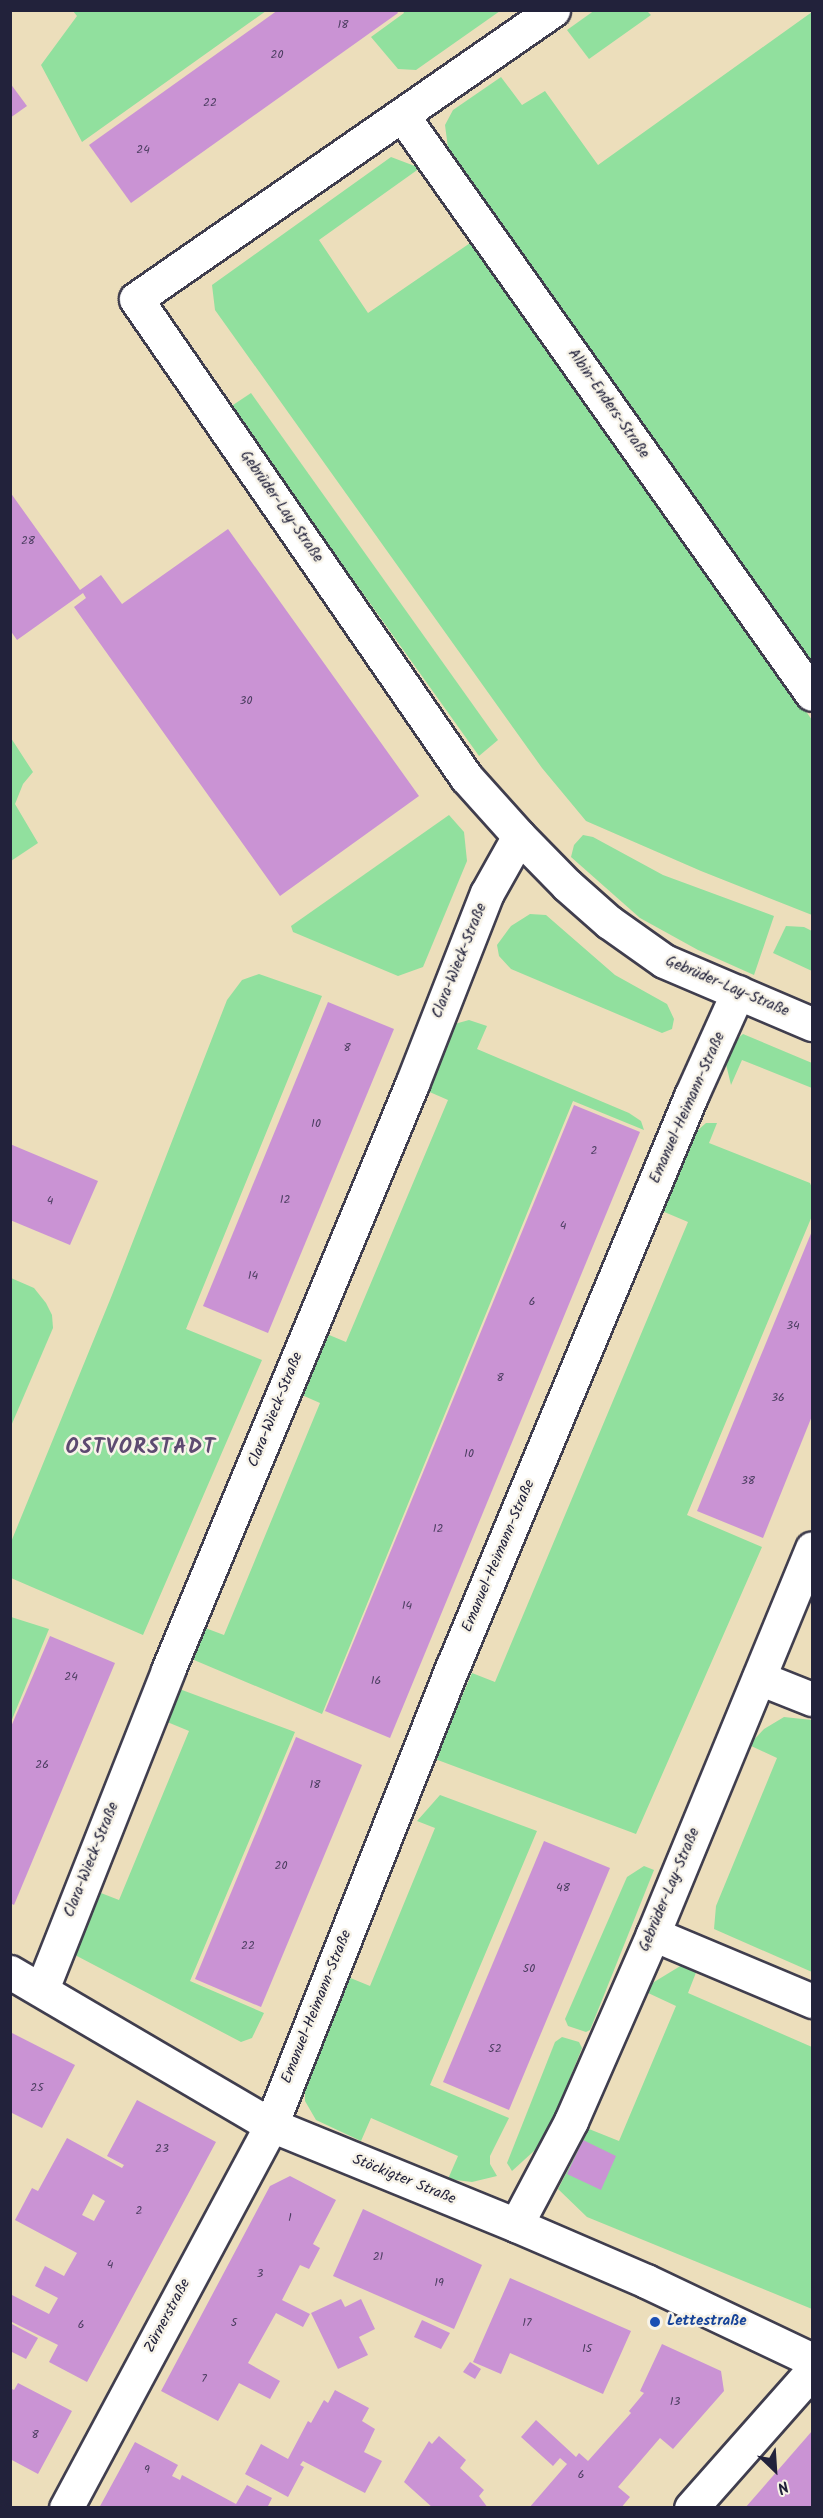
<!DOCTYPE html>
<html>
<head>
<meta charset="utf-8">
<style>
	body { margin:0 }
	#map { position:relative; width:823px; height:2518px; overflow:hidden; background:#ecdebb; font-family:Kalam,sans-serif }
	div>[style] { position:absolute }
	.green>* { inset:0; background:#91e09e }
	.building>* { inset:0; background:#ca93d4 }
	.roads { filter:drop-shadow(2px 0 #403e4e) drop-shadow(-2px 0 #403e4e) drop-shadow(0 2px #403e4e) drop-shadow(0 -2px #403e4e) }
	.minor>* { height:33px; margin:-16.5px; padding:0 16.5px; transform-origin:16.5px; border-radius:16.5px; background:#fff }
	.dots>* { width:16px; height:16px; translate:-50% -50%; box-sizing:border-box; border:3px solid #f7f3e8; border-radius:50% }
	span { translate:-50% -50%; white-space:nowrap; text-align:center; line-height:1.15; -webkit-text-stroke:5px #f7f3e8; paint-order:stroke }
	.number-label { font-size:12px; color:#4c3e61 }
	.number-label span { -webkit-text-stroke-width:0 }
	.street-label { font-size:15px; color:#22223b }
	.transit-label { font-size:15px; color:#164399; font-weight:700 }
	.left { translate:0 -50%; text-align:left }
	.district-label { font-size:21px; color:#5d4a71; font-weight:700; letter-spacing:1.5px }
	.frame { position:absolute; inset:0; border:12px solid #22223b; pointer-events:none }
	.north { position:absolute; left:745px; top:2440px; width:60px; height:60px; -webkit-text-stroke:4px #f7f3e8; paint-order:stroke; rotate:155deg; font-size:16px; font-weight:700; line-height:24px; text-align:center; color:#22223b }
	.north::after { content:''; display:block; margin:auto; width:21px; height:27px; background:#22223b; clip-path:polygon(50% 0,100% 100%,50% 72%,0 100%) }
</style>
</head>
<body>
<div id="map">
	<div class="green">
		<i style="clip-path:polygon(595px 10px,647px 11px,651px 15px,589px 59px,567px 30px)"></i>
		<i style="clip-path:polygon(73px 11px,266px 11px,82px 142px,41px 65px,77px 16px)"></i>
		<i style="clip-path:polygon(403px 11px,500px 11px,416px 70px,398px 69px,371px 37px,404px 13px)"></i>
		<i style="clip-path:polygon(812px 12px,812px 668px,448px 148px,445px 125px,453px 110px,501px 77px,522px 105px,545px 91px,598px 165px)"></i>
		<i style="clip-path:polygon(391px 157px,420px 168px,319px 240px,368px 313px,476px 239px,812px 720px,812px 915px,701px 871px,586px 821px,542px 768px,215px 310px,212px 285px)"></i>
		<i style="clip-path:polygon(251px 393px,498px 740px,479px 756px,230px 407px)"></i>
		<i style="clip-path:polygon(11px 738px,33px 772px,23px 784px,15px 804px,38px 843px,11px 861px)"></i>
		<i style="clip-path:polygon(449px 815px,464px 832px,467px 861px,423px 967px,398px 976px,293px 932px,291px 926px)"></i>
		<i style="clip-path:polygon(583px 835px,593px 837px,663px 875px,774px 916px,754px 975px,698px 950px,640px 918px,571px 857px,574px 845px)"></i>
		<i style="clip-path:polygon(530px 914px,546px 915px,615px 975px,667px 1004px,674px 1019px,672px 1029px,662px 1033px,511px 969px,499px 956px,497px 945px,511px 926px)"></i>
		<i style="clip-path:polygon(786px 926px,804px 927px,812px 931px,812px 971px,773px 953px)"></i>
		<i style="clip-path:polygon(259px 974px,322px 996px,186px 1329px,262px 1360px,143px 1635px,11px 1578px,11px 1542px,112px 1295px,227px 1000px,242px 980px)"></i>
		<i style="clip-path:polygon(469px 1020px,487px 1026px,477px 1049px,629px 1113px,641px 1121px,644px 1130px,573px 1101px,322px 1714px,187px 1657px,200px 1626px,224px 1635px,320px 1403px,295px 1392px,322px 1332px,346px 1342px,448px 1100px,425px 1090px,451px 1025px)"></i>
		<i style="clip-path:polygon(743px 1034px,812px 1063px,812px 1088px,742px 1060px,731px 1085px,725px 1060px,729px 1046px)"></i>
		<i style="clip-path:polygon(706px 1123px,717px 1123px,709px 1143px,810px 1183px,812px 1188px,812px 1216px,687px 1515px,762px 1547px,636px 1834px,435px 1759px,472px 1673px,495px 1682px,688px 1222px,662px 1211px,697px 1131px)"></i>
		<i style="clip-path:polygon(11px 1278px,34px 1288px,46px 1303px,52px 1315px,53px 1328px,11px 1426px)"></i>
		<i style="clip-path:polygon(11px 1617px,49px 1629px,11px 1722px,10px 1617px)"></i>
		<i style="clip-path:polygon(174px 1687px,295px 1732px,190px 1981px,264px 2013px,252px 2038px,241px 2042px,75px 1955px,68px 1945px,88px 1888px,119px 1900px,189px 1731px,160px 1719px)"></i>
		<i style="clip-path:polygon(784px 1717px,812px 1720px,812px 1972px,714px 1929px,716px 1906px,777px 1758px,749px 1745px,764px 1729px)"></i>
		<i style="clip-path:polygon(440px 1795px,537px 1831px,430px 2085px,509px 2118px,490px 2156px,490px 2164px,497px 2176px,472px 2182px,448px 2179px,458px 2156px,371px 2118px,361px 2141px,316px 2120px,305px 2101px,305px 2079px,348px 1977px,370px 1986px,435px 1828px,417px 1821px)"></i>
		<i style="clip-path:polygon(644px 1866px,654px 1870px,590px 2030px,586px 2032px,568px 2026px,565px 2019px,627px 1877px)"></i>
		<i style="clip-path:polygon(682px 1965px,697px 1970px,688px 1993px,812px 2047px,812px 2309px,587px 2217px,558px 2189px,589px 2129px,619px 2141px,676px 2006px,646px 1992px,654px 1982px)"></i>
		<i style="clip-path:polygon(562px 2037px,579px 2042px,582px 2048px,545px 2141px,512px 2171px,507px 2163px,555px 2042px)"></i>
	</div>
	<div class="building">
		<i style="clip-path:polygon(278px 10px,396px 10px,398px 13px,131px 203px,89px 145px)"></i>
		<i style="clip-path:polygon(10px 83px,27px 106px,10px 118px)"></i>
		<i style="clip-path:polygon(10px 492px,80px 590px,101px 575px,122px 604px,228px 529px,419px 796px,280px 896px,74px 607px,86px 598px,83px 593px,17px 640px,10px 630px)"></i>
		<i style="clip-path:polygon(328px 1002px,394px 1029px,268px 1333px,203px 1306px)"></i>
		<i style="clip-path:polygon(574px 1105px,640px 1132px,390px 1738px,325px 1711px)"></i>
		<i style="clip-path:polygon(10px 1144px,98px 1181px,70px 1245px,10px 1220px)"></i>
		<i style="clip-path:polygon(812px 1231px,812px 1416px,763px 1538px,697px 1511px)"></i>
		<i style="clip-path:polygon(50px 1636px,115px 1663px,14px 1905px,10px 1903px,10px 1729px)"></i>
		<i style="clip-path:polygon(296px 1737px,362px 1765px,261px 2007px,195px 1979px)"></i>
		<i style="clip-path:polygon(544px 1841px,610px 1868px,509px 2110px,443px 2082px)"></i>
		<i style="clip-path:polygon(10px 2032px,75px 2065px,42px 2128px,10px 2112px)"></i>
		<i style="clip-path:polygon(evenodd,137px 2100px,216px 2142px,87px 2382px,49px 2362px,58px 2345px,10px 2321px,10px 2294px,49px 2314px,58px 2298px,35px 2286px,45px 2266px,64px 2276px,77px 2253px,15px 2220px,32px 2188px,38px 2191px,67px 2138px,122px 2168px,124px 2165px,107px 2156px,137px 2100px,93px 2194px,105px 2201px,94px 2221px,82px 2215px,93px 2194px)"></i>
		<i style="clip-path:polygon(583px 2140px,616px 2156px,601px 2190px,567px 2174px)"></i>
		<i style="clip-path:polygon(290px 2176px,336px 2200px,313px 2244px,320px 2248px,309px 2269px,300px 2265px,282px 2300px,310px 2314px,303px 2327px,276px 2313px,248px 2363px,280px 2381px,270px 2399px,239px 2383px,218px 2421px,161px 2391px,270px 2186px)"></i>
		<i style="clip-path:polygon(363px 2209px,482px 2265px,454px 2329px,333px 2276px)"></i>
		<i style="clip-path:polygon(510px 2278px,631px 2331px,603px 2394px,510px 2353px,501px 2374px,473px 2362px)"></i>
		<i style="clip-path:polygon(341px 2299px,345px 2307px,361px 2299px,375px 2329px,359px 2337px,368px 2355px,338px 2369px,311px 2313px)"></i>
		<i style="clip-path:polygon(422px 2320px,450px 2333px,441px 2349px,414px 2337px)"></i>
		<i style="clip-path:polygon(10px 2323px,38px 2338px,26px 2359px,10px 2351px)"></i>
		<i style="clip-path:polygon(662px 2344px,721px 2371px,724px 2391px,673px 2449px,660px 2438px,618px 2487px,630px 2497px,621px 2508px,529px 2508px,567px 2464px,560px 2458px,553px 2466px,521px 2437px,536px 2420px,576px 2457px,579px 2453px,588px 2461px,631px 2413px,629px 2411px,644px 2393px,640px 2391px)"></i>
		<i style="clip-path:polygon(470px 2362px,481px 2369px,475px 2379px,463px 2372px)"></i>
		<i style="clip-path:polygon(18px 2383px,72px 2411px,38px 2474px,10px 2459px,10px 2388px,14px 2390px)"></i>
		<i style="clip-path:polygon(335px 2390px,369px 2408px,362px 2421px,375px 2429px,364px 2452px,382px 2461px,365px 2493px,303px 2461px,300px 2465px,304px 2467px,288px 2497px,245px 2474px,261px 2444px,288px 2459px,308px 2421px,311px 2423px,324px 2400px,328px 2403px)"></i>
		<i style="clip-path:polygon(812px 2431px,812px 2508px,745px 2508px)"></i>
		<i style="clip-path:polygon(439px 2436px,466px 2460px,460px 2468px,484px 2490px,479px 2496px,488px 2508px,433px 2508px,404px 2482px,429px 2441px,432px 2444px)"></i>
		<i style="clip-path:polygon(135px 2442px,178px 2465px,172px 2476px,180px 2480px,182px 2475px,236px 2504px,247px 2485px,272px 2498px,267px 2508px,99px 2508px)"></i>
	</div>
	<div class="roads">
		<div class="minor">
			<i style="left:553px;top:10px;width:507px;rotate:145.28deg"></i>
			<i style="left:136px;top:299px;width:581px;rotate:55.38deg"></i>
			<i style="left:466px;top:777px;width:79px;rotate:48.1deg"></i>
			<i style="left:519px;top:836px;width:69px;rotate:45.6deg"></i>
			<i style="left:567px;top:885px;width:56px;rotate:41.4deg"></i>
			<i style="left:609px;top:922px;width:67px;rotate:35.3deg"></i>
			<i style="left:664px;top:961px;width:161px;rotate:23.1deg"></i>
			<i style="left:402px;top:115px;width:709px;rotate:54.7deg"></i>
			<i style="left:759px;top:1678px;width:57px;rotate:21.6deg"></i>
			<i style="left:653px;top:1934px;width:173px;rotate:22.8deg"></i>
			<i style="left:10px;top:1972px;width:303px;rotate:30.4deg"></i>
			<i style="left:271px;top:2125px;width:265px;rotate:22.2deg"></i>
			<i style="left:516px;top:2225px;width:142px;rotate:23.3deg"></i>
			<i style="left:646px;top:2281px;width:184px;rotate:25.4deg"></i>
			<i style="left:42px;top:1989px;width:343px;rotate:-68.4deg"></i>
			<i style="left:168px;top:1670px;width:635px;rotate:-67.39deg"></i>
			<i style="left:412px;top:1084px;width:205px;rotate:-68.6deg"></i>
			<i style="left:487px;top:893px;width:65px;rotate:-60.7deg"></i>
			<i style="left:516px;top:2225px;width:118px;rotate:-62.1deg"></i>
			<i style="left:571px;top:2121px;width:204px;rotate:-66.3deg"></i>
			<i style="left:653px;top:1934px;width:417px;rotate:-67.6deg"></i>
			<i style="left:66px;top:2508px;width:434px;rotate:-61.8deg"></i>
			<i style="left:271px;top:2125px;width:494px;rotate:-68.4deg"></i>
			<i style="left:453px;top:1666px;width:618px;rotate:-67.34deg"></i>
			<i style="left:691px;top:1096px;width:114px;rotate:-65.7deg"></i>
			<i style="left:691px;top:2508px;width:183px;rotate:-48.5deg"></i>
		</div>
	</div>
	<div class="dots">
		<i style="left:655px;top:2322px;background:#1a4fb4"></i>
	</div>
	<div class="number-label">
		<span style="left:343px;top:25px">18</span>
		<span style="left:277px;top:55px">20</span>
		<span style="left:210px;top:103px">22</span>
		<span style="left:143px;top:150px">24</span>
		<span style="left:28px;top:541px">28</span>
		<span style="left:246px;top:701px">30</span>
		<span style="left:347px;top:1048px">8</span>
		<span style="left:316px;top:1124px">10</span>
		<span style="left:594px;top:1151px">2</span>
		<span style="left:285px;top:1200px">12</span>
		<span style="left:50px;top:1201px">4</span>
		<span style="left:563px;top:1226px">4</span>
		<span style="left:253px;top:1276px">14</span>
		<span style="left:532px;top:1302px">6</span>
		<span style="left:793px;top:1326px">34</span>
		<span style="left:500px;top:1378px">8</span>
		<span style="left:778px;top:1398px">36</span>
		<span style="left:469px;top:1454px">10</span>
		<span style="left:748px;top:1481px">38</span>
		<span style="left:438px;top:1529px">12</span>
		<span style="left:407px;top:1606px">14</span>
		<span style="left:71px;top:1677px">24</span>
		<span style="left:376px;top:1681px">16</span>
		<span style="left:42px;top:1765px">26</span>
		<span style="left:315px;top:1785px">18</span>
		<span style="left:281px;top:1866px">20</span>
		<span style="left:563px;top:1888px">48</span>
		<span style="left:248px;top:1946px">22</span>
		<span style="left:529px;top:1969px">50</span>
		<span style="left:495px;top:2049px">52</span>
		<span style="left:37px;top:2088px">25</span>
		<span style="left:162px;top:2149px">23</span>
		<span style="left:139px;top:2211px">2</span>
		<span style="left:290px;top:2218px">1</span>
		<span style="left:378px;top:2257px">21</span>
		<span style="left:110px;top:2265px">4</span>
		<span style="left:260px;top:2274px">3</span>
		<span style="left:439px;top:2283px">19</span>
		<span style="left:234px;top:2323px">5</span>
		<span style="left:527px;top:2323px">17</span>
		<span style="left:81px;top:2325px">6</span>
		<span style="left:587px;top:2349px">15</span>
		<span style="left:204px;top:2379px">7</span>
		<span style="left:675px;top:2402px">13</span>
		<span style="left:35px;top:2435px">8</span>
		<span style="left:147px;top:2470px">9</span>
		<span style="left:581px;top:2475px">6</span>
	</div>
	<div class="street-label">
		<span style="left:608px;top:404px;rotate:55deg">Albin-Enders-Straße</span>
		<span style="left:281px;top:507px;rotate:55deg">Gebrüder-Lay-Straße</span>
		<span style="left:460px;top:961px;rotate:-68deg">Clara-Wieck-Straße</span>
		<span style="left:727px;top:987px;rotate:23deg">Gebrüder-Lay-Straße</span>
		<span style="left:688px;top:1108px;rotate:-66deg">Emanuel-Heimann-Straße</span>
		<span style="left:276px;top:1410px;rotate:-68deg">Clara-Wieck-Straße</span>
		<span style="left:499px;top:1556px;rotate:-67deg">Emanuel-Heimann-Straße</span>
		<span style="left:92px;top:1860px;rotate:-68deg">Clara-Wieck-Straße</span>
		<span style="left:670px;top:1890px;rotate:-67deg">Gebrüder-Lay-Straße</span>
		<span style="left:317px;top:2007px;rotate:-68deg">Emanuel-Heimann-Straße</span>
		<span style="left:404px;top:2180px;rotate:22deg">Stöckigter Straße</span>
		<span style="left:168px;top:2316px;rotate:-62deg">Zürnerstraße</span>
	</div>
	<div class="transit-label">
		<span class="left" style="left:667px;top:2322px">Lettestraße</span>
	</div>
	<div class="district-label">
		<span style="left:141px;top:1448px">OSTVORSTADT</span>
	</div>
	<div class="frame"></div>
	<div class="north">N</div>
</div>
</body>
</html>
